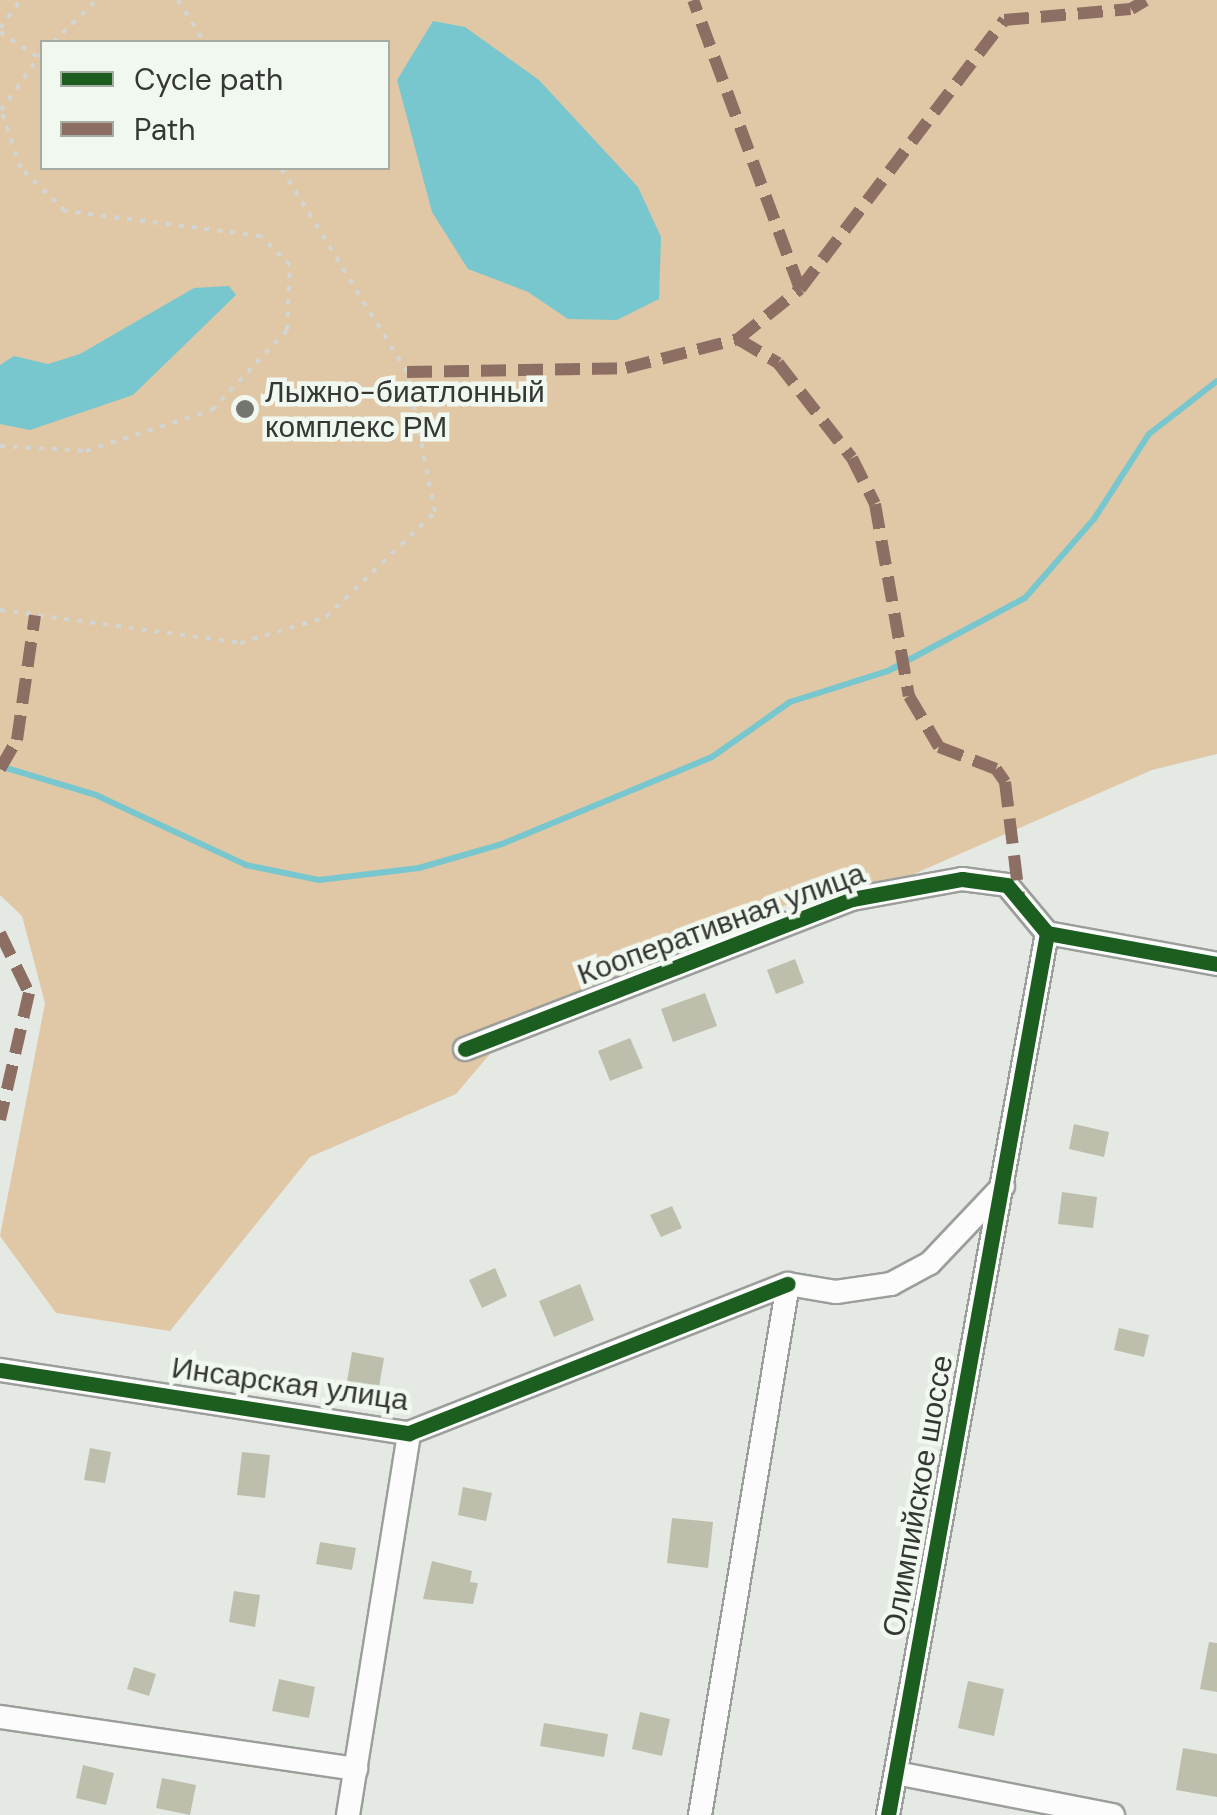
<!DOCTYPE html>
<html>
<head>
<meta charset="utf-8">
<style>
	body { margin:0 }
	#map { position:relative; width:1217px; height:1815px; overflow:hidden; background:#e5e9e3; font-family:"DM Sans",sans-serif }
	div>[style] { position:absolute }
	.green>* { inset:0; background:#e0c7a5 }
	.water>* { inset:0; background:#78c7cf }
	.stream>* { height:6px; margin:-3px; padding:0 3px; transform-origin:3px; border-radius:3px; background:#78c7cf }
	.building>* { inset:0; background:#bdbeab }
	.path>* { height:4px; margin-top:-2px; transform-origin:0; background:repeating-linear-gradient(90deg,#d3d5d3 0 5px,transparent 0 13px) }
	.roads { filter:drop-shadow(2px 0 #9b9e9a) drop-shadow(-2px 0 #9b9e9a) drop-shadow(0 2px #9b9e9a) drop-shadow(0 -2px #9b9e9a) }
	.minor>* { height:22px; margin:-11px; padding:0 11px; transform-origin:11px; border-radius:11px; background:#fbfcfb }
	.quiet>* { height:12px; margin-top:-6px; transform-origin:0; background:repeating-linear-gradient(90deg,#8d6e63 0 25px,transparent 0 37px) }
	.cycleway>* { height:15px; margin:-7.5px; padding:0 7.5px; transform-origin:7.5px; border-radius:7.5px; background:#1b5e20 }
	.dots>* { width:28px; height:28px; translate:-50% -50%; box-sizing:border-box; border:5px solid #f1f8ef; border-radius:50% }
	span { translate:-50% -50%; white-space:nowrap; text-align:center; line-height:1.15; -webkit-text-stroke:9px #f1f8ef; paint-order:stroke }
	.poi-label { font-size:30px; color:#353734 }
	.left { translate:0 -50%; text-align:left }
	.street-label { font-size:30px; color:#353734 }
	.legend { position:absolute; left:40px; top:40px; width:350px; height:130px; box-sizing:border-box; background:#f1f8ef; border:2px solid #a6aba4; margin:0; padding:12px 18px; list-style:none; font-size:30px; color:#353734 }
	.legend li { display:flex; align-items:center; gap:20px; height:50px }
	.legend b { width:50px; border:2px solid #a6aba4 }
</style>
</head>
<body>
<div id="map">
	<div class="green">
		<i style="clip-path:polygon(evenodd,0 0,1217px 0,1217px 754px,1152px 770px,907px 877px,724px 920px,495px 1048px,456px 1094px,310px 1157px,170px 1331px,56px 1313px,0 1236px,45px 1003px,22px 916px,0 895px,0 0,42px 42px,388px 42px,388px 168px,42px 168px,42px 42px)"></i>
	</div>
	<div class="water">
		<i style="clip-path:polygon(433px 21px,465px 27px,539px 80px,638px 187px,661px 237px,659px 299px,617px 320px,568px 319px,528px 292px,468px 269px,432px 212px,397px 80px)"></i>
		<i style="clip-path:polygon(229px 286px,236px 295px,133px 395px,30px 430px,0 424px,0 365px,14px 356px,48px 364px,80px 354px,194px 288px)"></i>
	</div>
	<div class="stream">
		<i style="left:0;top:766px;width:100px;rotate:16.8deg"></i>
		<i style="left:96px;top:795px;width:166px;rotate:25deg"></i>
		<i style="left:246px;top:865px;width:75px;rotate:11.6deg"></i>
		<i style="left:319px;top:880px;width:101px;rotate:-6.8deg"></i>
		<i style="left:419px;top:868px;width:86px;rotate:-16.1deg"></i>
		<i style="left:502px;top:844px;width:227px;rotate:-22.5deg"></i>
		<i style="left:712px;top:757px;width:95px;rotate:-35.2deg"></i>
		<i style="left:790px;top:702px;width:103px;rotate:-17.6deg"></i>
		<i style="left:888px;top:671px;width:155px;rotate:-28.1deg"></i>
		<i style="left:1025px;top:598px;width:105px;rotate:-48.9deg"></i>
		<i style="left:1094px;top:519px;width:101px;rotate:-57.1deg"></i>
		<i style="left:1149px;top:434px;width:86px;rotate:-37.9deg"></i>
	</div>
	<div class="building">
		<i style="clip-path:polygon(795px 959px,804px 983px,776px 994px,767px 970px)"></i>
		<i style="clip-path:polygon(705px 993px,717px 1026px,673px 1042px,661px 1009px)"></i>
		<i style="clip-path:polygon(630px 1038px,643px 1068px,610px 1081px,598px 1051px)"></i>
		<i style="clip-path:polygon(1074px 1124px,1109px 1132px,1104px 1157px,1069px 1149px)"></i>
		<i style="clip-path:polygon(1062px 1192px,1097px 1197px,1093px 1228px,1058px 1224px)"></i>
		<i style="clip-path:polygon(672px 1206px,682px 1228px,661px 1237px,650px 1215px)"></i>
		<i style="clip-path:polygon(495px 1268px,507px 1296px,482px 1308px,469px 1280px)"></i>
		<i style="clip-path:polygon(580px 1284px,594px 1320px,554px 1337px,539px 1301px)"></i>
		<i style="clip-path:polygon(1119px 1328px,1149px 1335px,1144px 1357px,1114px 1350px)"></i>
		<i style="clip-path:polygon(352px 1352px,384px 1358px,378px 1393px,346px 1387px)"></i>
		<i style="clip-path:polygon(90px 1448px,111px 1452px,105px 1483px,84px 1480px)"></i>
		<i style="clip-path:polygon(242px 1452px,270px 1455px,265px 1498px,237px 1495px)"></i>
		<i style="clip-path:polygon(463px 1487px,492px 1493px,486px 1521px,458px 1515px)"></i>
		<i style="clip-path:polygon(672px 1518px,713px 1522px,708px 1568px,667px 1563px)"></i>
		<i style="clip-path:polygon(320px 1542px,356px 1548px,352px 1570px,316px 1564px)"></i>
		<i style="clip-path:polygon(432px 1561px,472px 1571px,470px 1582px,478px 1583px,473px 1604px,423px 1599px)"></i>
		<i style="clip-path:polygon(234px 1591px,260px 1595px,255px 1627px,229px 1622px)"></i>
		<i style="clip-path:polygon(1209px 1642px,1217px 1643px,1217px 1692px,1200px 1689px)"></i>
		<i style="clip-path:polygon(134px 1667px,156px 1674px,149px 1696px,127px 1689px)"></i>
		<i style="clip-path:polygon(279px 1679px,315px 1687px,309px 1718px,272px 1711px)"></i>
		<i style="clip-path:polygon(968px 1681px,1004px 1689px,994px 1736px,958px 1728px)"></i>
		<i style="clip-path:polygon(640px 1712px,670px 1719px,662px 1756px,632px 1749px)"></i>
		<i style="clip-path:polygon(544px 1723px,608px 1734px,604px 1757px,540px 1746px)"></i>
		<i style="clip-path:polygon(1183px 1748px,1217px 1754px,1217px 1797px,1176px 1790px)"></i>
		<i style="clip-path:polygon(83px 1765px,114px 1773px,106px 1805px,76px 1798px)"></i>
		<i style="clip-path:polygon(162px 1778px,196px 1785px,190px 1815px,156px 1808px)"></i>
	</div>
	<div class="path">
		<i style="left:178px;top:0;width:49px;rotate:58.2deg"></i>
		<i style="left:0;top:28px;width:34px;rotate:-54deg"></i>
		<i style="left:0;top:32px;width:45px;rotate:33.3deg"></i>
		<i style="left:53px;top:42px;width:61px;rotate:-43.7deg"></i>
		<i style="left:0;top:446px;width:86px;rotate:3.3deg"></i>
		<i style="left:86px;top:451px;width:133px;rotate:-18deg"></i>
		<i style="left:212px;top:410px;width:110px;rotate:-46.8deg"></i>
		<i style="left:287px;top:330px;width:65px;rotate:-87.4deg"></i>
		<i style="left:290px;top:265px;width:41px;rotate:-135deg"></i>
		<i style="left:261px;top:236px;width:198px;rotate:-172.7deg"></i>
		<i style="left:65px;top:211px;width:62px;rotate:-135.7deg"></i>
		<i style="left:21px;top:168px;width:61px;rotate:-109deg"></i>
		<i style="left:1px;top:110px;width:70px;rotate:-54.3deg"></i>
		<i style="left:0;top:610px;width:242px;rotate:7.8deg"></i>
		<i style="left:240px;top:643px;width:90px;rotate:-16.8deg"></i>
		<i style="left:326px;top:617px;width:151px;rotate:-43.9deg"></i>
		<i style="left:435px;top:512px;width:143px;rotate:-101.3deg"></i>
		<i style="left:407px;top:372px;width:240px;rotate:-121.7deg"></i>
	</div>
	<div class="roads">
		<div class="minor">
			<i style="left:465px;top:1049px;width:415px;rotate:-21.2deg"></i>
			<i style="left:852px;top:899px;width:112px;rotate:-10.3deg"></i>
			<i style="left:962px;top:879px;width:45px;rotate:7.6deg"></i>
			<i style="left:1007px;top:885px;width:62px;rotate:50.2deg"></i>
			<i style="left:1047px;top:933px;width:173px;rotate:10.3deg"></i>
			<i style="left:788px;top:1284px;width:49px;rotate:9.5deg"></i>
			<i style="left:836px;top:1292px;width:56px;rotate:-8.3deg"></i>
			<i style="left:891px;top:1284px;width:44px;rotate:-28.3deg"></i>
			<i style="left:930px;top:1263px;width:106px;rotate:-46.5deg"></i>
			<i style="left:0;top:1370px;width:414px;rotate:8.8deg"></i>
			<i style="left:409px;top:1433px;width:407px;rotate:-21.5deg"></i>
			<i style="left:0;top:1717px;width:360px;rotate:8.3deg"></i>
			<i style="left:896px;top:1773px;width:221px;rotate:11deg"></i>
			<i style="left:348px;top:1815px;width:387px;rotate:-80.9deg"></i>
			<i style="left:700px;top:1815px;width:538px;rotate:-80.59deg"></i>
			<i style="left:888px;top:1815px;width:896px;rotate:-79.78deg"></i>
		</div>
	</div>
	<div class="quiet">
		<i style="left:800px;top:289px;width:338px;rotate:-52.8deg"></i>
		<i style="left:1004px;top:20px;width:127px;rotate:-5deg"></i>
		<i style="left:1131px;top:9px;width:17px;rotate:-31deg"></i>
		<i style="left:738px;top:339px;width:47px;rotate:31deg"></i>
		<i style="left:778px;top:363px;width:120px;rotate:52.1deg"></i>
		<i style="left:852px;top:458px;width:51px;rotate:63.4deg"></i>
		<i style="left:875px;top:504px;width:195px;rotate:80deg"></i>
		<i style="left:909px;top:696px;width:59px;rotate:59.5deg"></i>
		<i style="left:939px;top:747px;width:61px;rotate:21.1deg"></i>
		<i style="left:996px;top:769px;width:16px;rotate:55deg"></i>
		<i style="left:1005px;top:782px;width:115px;rotate:83deg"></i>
		<i style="left:407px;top:372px;width:219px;rotate:-1deg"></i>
		<i style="left:626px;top:368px;width:116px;rotate:-14.5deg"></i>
		<i style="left:738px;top:339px;width:80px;rotate:-38.9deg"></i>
		<i style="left:800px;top:289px;width:308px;rotate:-110.3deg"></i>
		<i style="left:0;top:769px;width:34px;rotate:-60deg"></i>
		<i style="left:17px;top:740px;width:126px;rotate:-81.8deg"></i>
		<i style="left:0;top:933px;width:67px;rotate:64.2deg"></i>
		<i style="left:29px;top:993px;width:130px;rotate:102.9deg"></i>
	</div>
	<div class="cycleway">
		<i style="left:465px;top:1049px;width:415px;rotate:-21.2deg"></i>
		<i style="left:852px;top:899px;width:112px;rotate:-10.3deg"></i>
		<i style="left:962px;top:879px;width:45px;rotate:7.6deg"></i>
		<i style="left:1007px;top:885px;width:62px;rotate:50.2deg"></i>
		<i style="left:1047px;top:933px;width:173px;rotate:10.3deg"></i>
		<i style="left:0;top:1370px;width:414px;rotate:8.8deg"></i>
		<i style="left:409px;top:1433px;width:407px;rotate:-21.5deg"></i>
		<i style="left:888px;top:1815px;width:896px;rotate:-79.78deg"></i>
	</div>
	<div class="dots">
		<i style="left:245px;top:409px;background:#737571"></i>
	</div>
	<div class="poi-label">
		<span class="left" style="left:265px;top:409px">Лыжно-биатлонный<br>комплекс РМ</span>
	</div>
	<div class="street-label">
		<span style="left:721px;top:924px;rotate:-20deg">Кооперативная улица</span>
		<span style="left:290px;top:1384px;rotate:8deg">Инсарская улица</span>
		<span style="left:918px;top:1496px;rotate:-80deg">Олимпийское шоссе</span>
	</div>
	<ul class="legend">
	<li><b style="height:12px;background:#1b5e20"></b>Cycle path</li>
	<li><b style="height:12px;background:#8d6e63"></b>Path</li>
	</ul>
</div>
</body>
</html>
